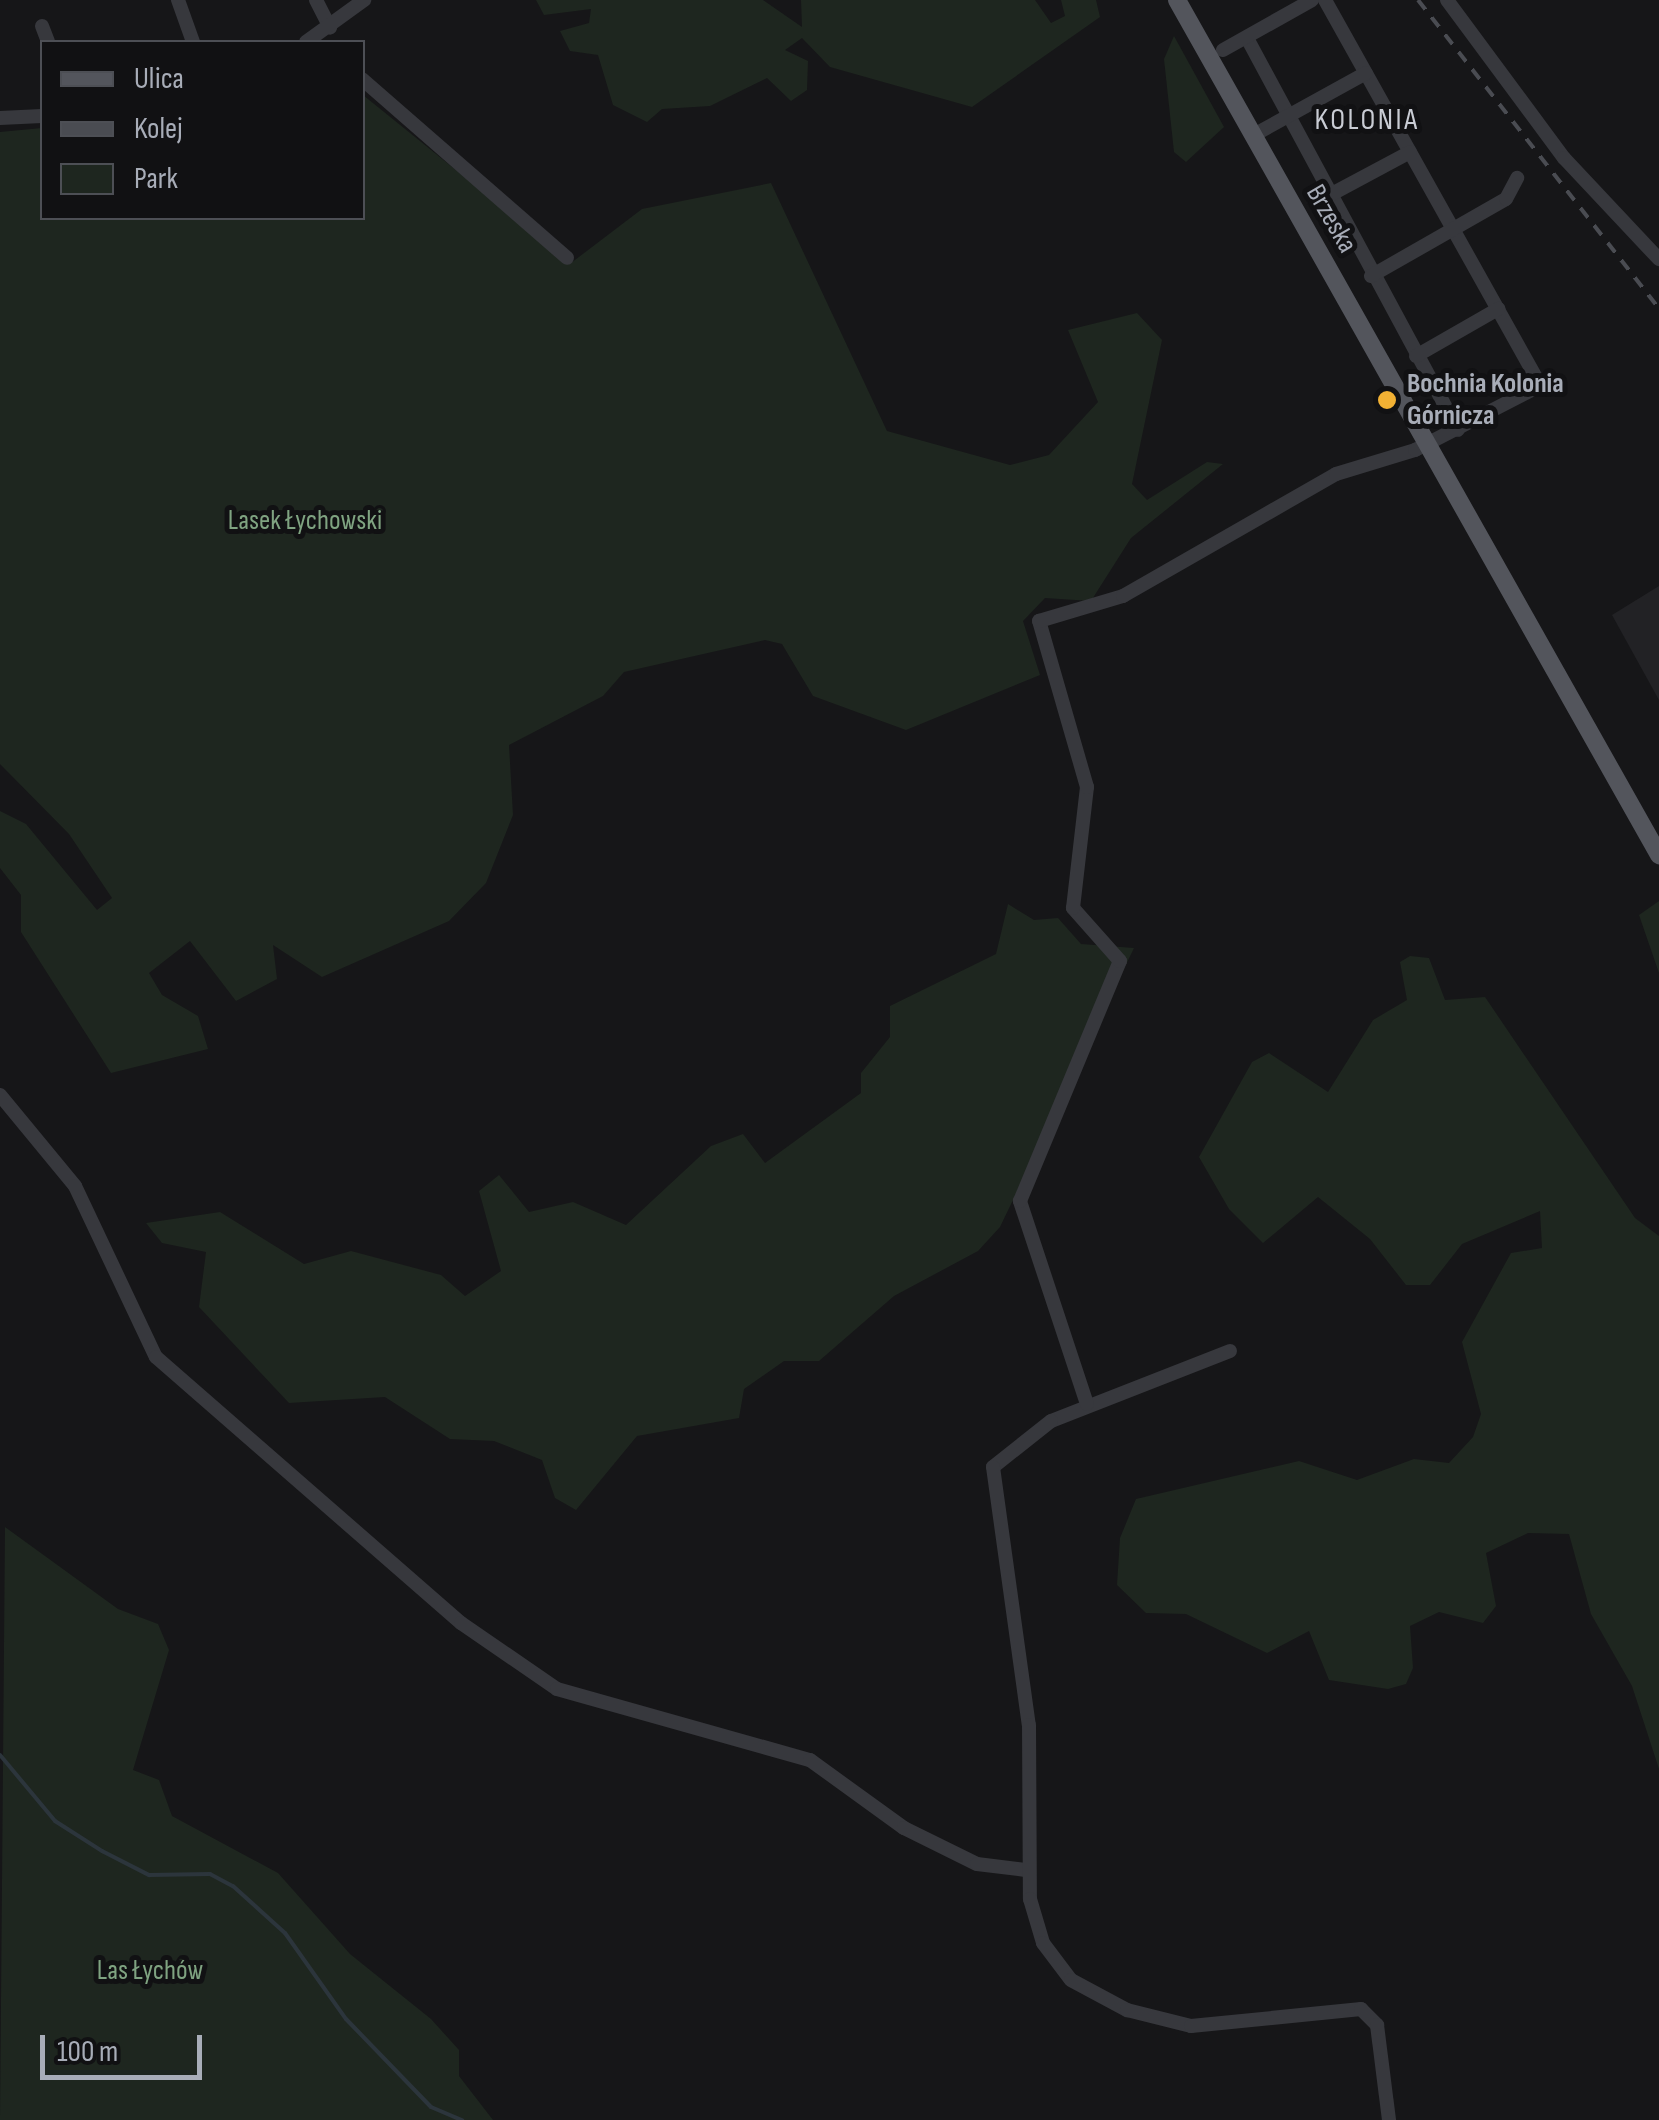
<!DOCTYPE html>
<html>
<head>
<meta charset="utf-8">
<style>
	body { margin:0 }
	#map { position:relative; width:1659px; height:2120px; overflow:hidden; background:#161618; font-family:"Sofia Sans Condensed",sans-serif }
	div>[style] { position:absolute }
	.built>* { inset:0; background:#222225 }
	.green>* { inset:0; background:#1e261f }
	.stream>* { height:4px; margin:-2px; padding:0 2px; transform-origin:2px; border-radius:2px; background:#2c353c }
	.minor>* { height:14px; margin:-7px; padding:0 7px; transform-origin:7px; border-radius:7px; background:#37383d }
	.major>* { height:18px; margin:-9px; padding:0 9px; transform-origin:9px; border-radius:9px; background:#53555c }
	.rail>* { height:4px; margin-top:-2px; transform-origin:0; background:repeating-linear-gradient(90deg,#4a4c52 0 12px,transparent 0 22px) }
	.dots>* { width:28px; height:28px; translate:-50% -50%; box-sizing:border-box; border:5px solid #111113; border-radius:50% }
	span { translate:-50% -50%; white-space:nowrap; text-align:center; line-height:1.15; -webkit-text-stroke:10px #111113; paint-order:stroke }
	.street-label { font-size:28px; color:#a8adb8 }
	.poi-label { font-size:28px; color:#a8adb8; font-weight:700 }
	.left { translate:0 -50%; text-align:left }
	.park-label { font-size:28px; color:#7fa381 }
	.neighbourhood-label { font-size:30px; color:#c9ccd4; letter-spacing:2.5px }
	.legend { position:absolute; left:40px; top:40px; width:325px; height:180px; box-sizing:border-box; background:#111113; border:2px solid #4d4f55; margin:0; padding:12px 18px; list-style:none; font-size:30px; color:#a8adb8 }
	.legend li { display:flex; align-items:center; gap:20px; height:50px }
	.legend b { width:50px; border:2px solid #4d4f55 }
	.scale { position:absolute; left:40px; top:2035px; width:162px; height:45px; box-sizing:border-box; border:5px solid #a8adb8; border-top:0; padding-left:12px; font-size:30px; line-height:35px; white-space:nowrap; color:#a8adb8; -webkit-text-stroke:8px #111113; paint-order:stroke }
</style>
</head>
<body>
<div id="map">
	<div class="built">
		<i style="clip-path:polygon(1659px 586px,1659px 700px,1612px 615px)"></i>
	</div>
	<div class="green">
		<i style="clip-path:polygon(536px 0,763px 0,802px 27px,801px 0,1035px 0,1051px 23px,1065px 16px,1061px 0,1096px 0,1100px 17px,972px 107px,830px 67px,802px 38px,785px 50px,808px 61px,807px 90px,791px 101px,767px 78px,710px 106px,662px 109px,647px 122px,613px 105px,598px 55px,570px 51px,560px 31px,589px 23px,591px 9px,544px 15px)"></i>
		<i style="clip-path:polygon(1174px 36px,1224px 127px,1186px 162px,1174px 152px,1164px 59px)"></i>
		<i style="clip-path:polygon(363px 95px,571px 263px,642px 209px,771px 183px,887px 431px,1010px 465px,1049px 455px,1098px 402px,1068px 330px,1137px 313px,1162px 340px,1132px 484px,1147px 500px,1207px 462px,1223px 464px,1131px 538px,1091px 601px,1045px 598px,1023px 621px,1040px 675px,906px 730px,813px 696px,782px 644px,765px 640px,624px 672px,603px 696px,509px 745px,513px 815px,486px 883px,449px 921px,322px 977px,273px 945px,277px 979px,236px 1001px,190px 941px,149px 973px,162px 995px,198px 1016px,208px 1049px,111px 1073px,21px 932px,21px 895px,0 868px,0 811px,26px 824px,97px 910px,112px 898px,69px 834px,0 764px,0 132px,42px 128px,42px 218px,362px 218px)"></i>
		<i style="clip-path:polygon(1659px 901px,1659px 973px,1639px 915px)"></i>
		<i style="clip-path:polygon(1008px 904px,1034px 920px,1058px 918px,1081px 944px,1134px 948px,1000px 1227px,978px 1251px,894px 1296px,819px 1361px,784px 1361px,744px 1389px,739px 1418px,637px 1436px,576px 1510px,555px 1498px,542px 1460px,494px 1441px,450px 1439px,385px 1397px,289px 1403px,199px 1307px,206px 1252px,162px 1243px,146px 1223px,220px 1212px,304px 1264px,351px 1251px,441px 1275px,465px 1296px,501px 1271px,479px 1191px,499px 1175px,529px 1212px,573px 1202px,626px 1225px,711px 1146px,743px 1134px,765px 1163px,861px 1093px,861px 1073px,890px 1037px,890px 1006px,996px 954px)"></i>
		<i style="clip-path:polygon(1410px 956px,1429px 958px,1445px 1000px,1485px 997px,1635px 1218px,1659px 1236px,1659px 1769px,1632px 1686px,1591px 1614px,1569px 1534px,1528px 1533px,1486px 1553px,1496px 1606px,1483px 1623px,1439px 1612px,1410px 1626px,1413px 1668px,1406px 1684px,1388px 1689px,1329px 1680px,1309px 1631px,1267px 1653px,1186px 1614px,1146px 1613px,1117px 1585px,1120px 1538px,1136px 1499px,1299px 1461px,1357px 1480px,1414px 1459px,1449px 1463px,1473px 1437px,1481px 1414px,1462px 1342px,1511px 1253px,1542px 1248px,1540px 1211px,1462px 1244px,1430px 1285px,1406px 1285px,1370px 1239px,1318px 1197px,1263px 1243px,1229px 1209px,1199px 1157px,1252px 1062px,1269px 1053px,1328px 1092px,1373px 1020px,1407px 1000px,1400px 962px)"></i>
		<i style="clip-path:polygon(5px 1527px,118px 1609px,158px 1624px,169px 1650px,133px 1770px,159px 1780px,172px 1816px,278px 1873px,350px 1954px,431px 2019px,459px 2050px,459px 2076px,493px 2120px,0 2120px)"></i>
	</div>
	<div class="stream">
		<i style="left:0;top:1755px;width:86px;rotate:50.2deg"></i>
		<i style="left:55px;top:1821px;width:56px;rotate:32.6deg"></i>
		<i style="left:102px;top:1851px;width:53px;rotate:27.1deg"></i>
		<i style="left:149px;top:1875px;width:61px;rotate:-0.9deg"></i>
		<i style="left:210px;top:1874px;width:26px;rotate:28deg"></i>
		<i style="left:233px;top:1886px;width:70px;rotate:42.1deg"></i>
		<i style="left:285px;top:1933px;width:105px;rotate:54.7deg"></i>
		<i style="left:346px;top:2019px;width:122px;rotate:46deg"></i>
		<i style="left:431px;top:2107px;width:34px;rotate:23deg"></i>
	</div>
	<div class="minor">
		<i style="left:178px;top:0;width:45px;rotate:70.3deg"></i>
		<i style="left:316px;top:0;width:31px;rotate:63deg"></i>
		<i style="left:1325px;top:0;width:443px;rotate:60.8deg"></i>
		<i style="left:1447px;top:0;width:197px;rotate:53.5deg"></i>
		<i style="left:1564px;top:158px;width:139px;rotate:46.8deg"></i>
		<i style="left:42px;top:26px;width:17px;rotate:69deg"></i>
		<i style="left:1247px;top:38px;width:445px;rotate:61.7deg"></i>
		<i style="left:306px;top:42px;width:72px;rotate:-35.9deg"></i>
		<i style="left:1223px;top:50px;width:102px;rotate:-29.3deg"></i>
		<i style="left:362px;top:79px;width:272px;rotate:41.1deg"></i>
		<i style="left:0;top:118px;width:42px;rotate:-2.7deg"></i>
		<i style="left:1252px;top:136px;width:130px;rotate:-28.9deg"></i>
		<i style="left:1328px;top:196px;width:93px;rotate:-28.2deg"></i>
		<i style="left:1371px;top:276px;width:155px;rotate:-29.7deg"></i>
		<i style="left:1506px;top:199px;width:24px;rotate:-62deg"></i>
		<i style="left:1416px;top:356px;width:95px;rotate:-29.8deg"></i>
		<i style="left:0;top:1095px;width:118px;rotate:50.5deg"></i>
		<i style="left:75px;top:1186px;width:189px;rotate:64.7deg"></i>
		<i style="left:156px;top:1357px;width:405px;rotate:41.1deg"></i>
		<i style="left:461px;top:1623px;width:116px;rotate:34.5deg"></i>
		<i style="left:557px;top:1689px;width:263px;rotate:15.7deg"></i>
		<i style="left:810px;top:1760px;width:116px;rotate:35.9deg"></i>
		<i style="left:904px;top:1828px;width:81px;rotate:26.3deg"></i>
		<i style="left:977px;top:1864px;width:49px;rotate:7deg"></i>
		<i style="left:1230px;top:1351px;width:192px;rotate:158.6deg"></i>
		<i style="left:1051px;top:1421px;width:74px;rotate:141.6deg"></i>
		<i style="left:993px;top:1467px;width:260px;rotate:82.1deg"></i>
		<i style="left:1029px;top:1725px;width:174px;rotate:89.7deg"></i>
		<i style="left:1030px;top:1899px;width:46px;rotate:73.5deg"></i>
		<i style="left:1043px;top:1943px;width:46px;rotate:52.9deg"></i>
		<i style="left:1071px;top:1980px;width:64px;rotate:28.2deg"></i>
		<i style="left:1127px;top:2010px;width:66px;rotate:14deg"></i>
		<i style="left:1191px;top:2026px;width:171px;rotate:-5.7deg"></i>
		<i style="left:1361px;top:2009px;width:23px;rotate:45deg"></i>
		<i style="left:1377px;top:2025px;width:96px;rotate:82.8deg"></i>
		<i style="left:1087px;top:1404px;width:214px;rotate:-108.3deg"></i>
		<i style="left:1020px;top:1201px;width:260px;rotate:-67.4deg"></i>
		<i style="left:1120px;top:961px;width:71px;rotate:-131.6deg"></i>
		<i style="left:1073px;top:908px;width:122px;rotate:-83.4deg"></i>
		<i style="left:1087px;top:787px;width:173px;rotate:-106.1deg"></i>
		<i style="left:1039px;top:621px;width:88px;rotate:-16.6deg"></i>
		<i style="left:1123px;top:596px;width:245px;rotate:-29.8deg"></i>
		<i style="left:1336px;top:474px;width:83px;rotate:-16.9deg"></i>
		<i style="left:1415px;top:450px;width:151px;rotate:-27.2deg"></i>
	</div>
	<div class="major">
		<i style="left:1177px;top:0;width:982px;rotate:60.59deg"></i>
	</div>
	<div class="rail">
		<i style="left:1418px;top:0;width:392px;rotate:52deg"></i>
	</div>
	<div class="dots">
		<i style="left:1387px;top:400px;background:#f2b134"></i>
	</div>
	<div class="street-label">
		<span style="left:1331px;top:219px;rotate:60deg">Brzeska</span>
	</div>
	<div class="poi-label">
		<span class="left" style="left:1407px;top:400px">Bochnia Kolonia<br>Górnicza</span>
	</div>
	<div class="park-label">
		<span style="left:305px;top:521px">Lasek Łychowski</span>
		<span style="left:150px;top:1971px">Las Łychów</span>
	</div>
	<div class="neighbourhood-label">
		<span style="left:1367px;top:120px">KOLONIA</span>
	</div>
	<ul class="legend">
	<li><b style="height:12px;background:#53555c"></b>Ulica</li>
	<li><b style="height:12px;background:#4a4c52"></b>Kolej</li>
	<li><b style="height:28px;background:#1e261f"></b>Park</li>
	</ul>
	<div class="scale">100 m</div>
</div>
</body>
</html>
